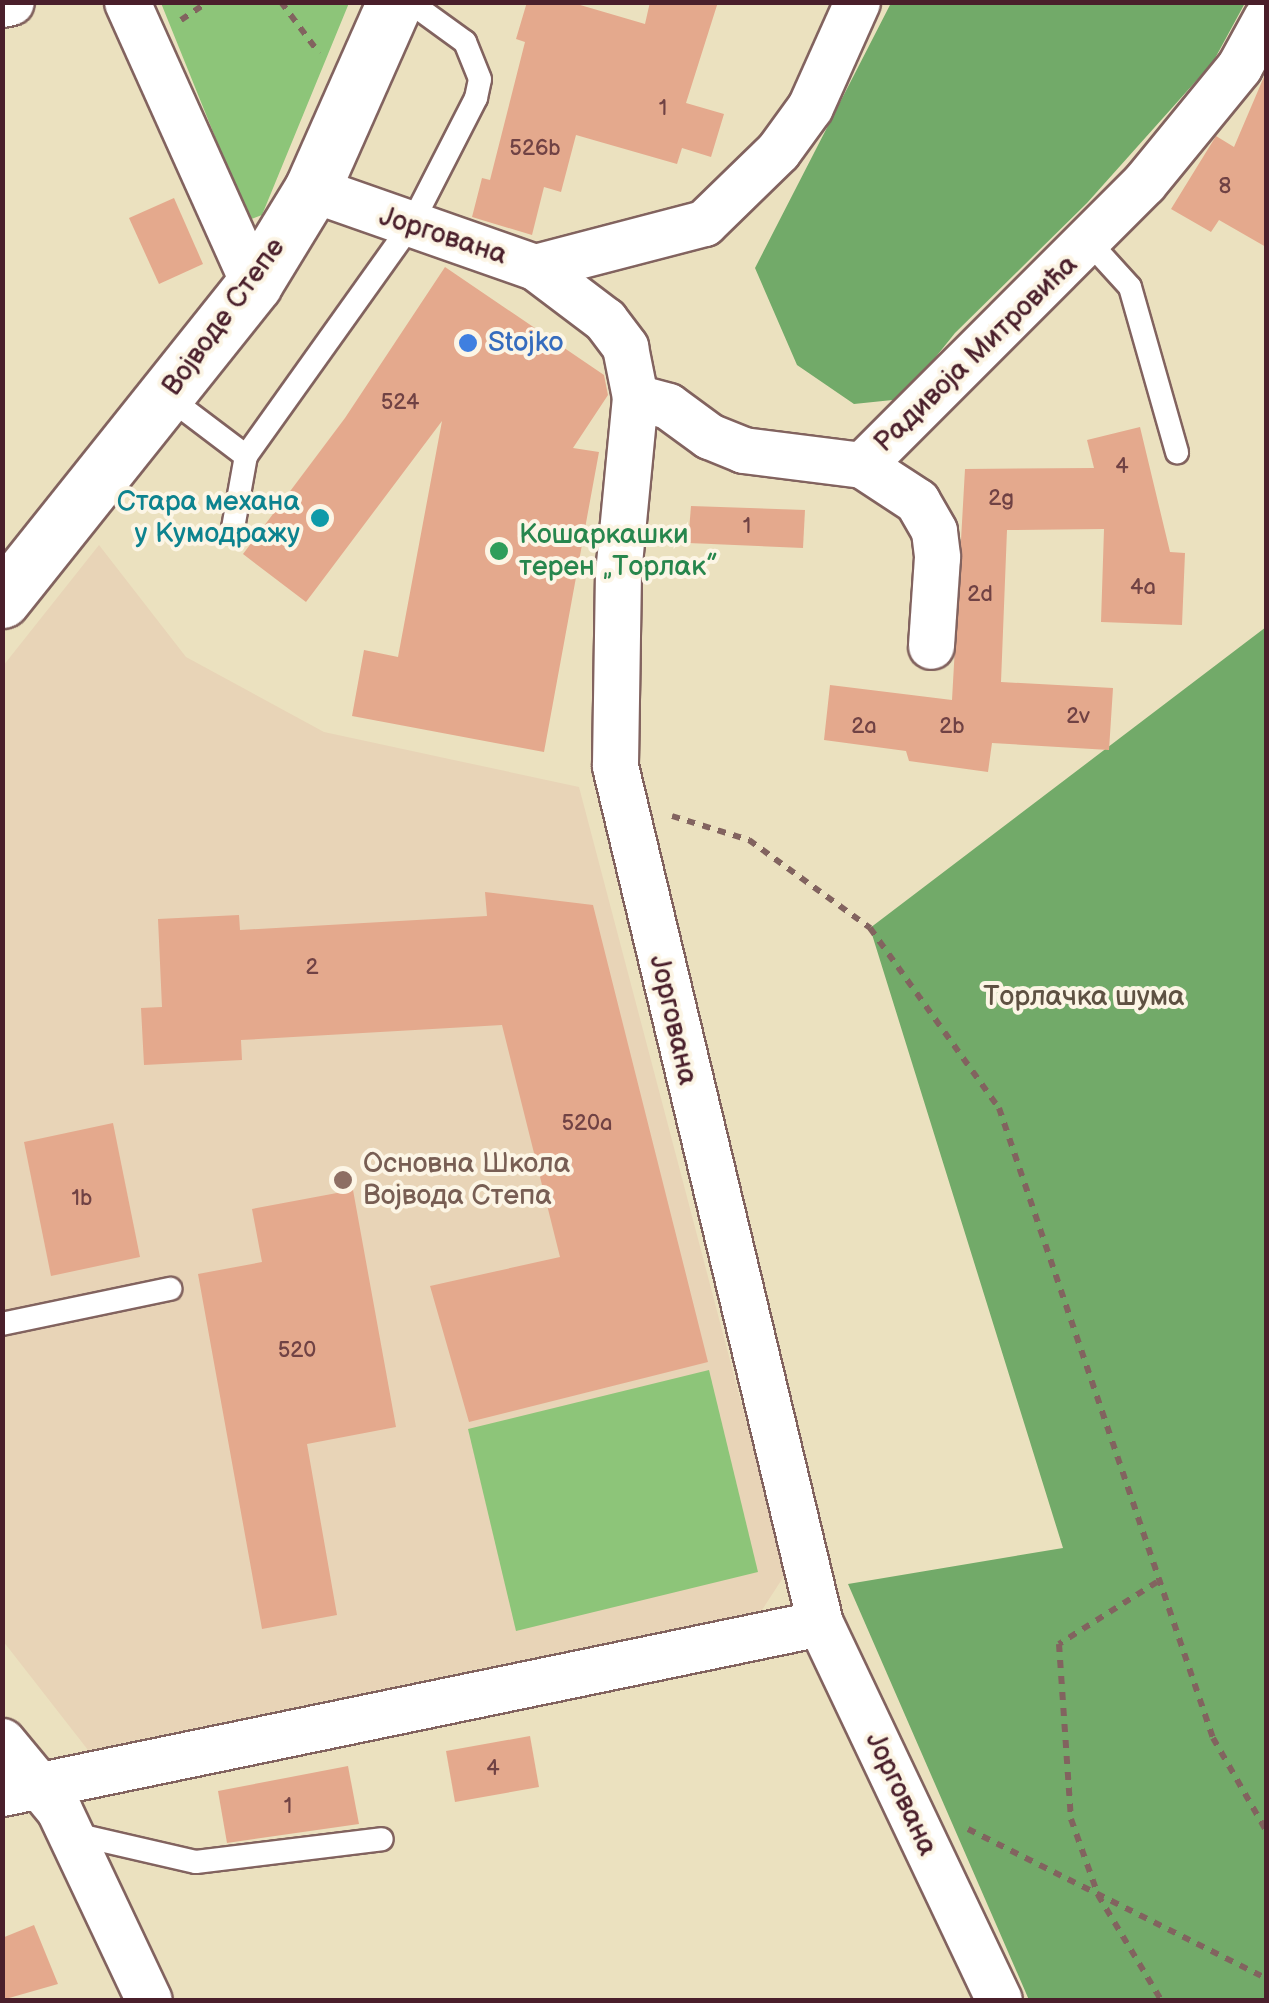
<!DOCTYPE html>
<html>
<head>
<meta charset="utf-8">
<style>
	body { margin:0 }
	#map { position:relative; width:1269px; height:2003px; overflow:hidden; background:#ebe1bf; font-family:"Balsamiq Sans",sans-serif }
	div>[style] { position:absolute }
	.built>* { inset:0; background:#e8d4b7 }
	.green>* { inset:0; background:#8dc579 }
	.forest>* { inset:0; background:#72aa69 }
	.building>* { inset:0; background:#e4a98d }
	.path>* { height:6px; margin-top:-3px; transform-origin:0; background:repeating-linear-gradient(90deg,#82635f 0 8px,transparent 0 16px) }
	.roads { filter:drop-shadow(2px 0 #82635f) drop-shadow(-2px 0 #82635f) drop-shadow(0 2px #82635f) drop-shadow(0 -2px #82635f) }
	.service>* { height:22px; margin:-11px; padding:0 11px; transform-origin:11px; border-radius:11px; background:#fff }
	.minor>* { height:45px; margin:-22.5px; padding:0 22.5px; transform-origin:22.5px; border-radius:22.5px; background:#fff }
	.tertiary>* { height:55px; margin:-27.5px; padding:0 27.5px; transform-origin:27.5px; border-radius:27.5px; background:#fff }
	.dots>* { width:28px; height:28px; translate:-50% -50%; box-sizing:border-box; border:5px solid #fcf5e5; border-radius:50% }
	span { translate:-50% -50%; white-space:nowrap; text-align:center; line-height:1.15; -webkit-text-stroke:8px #fcf5e5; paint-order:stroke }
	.number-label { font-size:22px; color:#704244 }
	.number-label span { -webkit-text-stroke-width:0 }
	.street-label { font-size:28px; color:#4a1f2b }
	.shop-label { font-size:28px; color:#366cbe }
	.left { translate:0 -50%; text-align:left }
	.culture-label { font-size:28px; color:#0d838f }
	.right { translate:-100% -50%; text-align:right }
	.leisure-label { font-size:28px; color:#27864d }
	.park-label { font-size:28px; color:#5e5142 }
	.education-label { font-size:28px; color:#785e54 }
	.frame { position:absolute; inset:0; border:5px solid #4a1f2b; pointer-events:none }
</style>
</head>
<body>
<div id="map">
	<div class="built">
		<i style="clip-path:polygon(99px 545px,186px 657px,324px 732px,579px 787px,786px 1573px,762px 1610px,88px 1750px,3px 1641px,3px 666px)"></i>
	</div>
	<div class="green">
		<i style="clip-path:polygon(161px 3px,349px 3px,262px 215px,246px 221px,235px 213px,224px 159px)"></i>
		<i style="clip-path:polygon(709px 1370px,758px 1572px,516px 1631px,468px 1429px)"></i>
	</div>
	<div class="forest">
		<i style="clip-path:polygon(891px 3px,1245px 3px,1213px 62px,1087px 203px,955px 333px,902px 399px,854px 404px,797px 365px,755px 268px)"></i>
		<i style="clip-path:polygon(1266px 627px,1266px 2000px,1029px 2000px,848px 1584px,1063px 1548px,870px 928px)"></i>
	</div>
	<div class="building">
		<i style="clip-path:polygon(527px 2px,570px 2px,645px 24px,650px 2px,718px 2px,686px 103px,724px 114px,711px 157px,682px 148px,677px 164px,576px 135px,561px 192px,544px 187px,532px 235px,472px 217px,482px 178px,490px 180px,525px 42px,516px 39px)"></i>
		<i style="clip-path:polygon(1266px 72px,1266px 247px,1219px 220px,1211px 232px,1171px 209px,1216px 136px,1234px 147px)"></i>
		<i style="clip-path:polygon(174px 198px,203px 264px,159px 284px,129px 218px)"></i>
		<i style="clip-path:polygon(445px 267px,604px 375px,608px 395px,573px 448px,599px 452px,544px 752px,352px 716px,364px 650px,398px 657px,442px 421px,306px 602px,243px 554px,345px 418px)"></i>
		<i style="clip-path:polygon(1140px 427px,1170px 552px,1185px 553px,1182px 625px,1101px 622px,1104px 529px,1007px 530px,1001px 682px,1113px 688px,1109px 750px,992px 743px,988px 772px,909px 761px,906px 751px,824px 740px,830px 685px,952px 700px,965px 469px,1094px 468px,1087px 440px)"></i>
		<i style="clip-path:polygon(691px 506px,805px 510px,803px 548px,688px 543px)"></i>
		<i style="clip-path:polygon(485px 892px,593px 905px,708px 1362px,469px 1422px,430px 1286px,560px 1257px,502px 1025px,241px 1040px,242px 1060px,144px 1065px,141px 1008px,162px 1007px,158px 919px,239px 915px,240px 930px,487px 916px)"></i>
		<i style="clip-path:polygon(113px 1123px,140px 1257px,51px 1276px,24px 1142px)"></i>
		<i style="clip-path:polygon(353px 1190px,396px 1427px,307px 1444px,337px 1615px,262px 1629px,198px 1274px,262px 1262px,252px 1209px)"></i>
		<i style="clip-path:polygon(530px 1736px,539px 1787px,455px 1802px,446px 1751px)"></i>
		<i style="clip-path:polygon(348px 1766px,359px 1824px,227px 1843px,218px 1791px)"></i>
		<i style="clip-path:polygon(34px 1925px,58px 1984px,2px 2000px,2px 1938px)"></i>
	</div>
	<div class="path">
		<i style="left:281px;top:2px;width:64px;rotate:53.3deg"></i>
		<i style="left:181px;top:20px;width:32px;rotate:-34deg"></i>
		<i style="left:672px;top:816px;width:81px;rotate:17.3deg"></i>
		<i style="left:749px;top:840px;width:150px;rotate:36deg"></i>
		<i style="left:870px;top:928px;width:221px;rotate:54.4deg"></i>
		<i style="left:999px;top:1108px;width:665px;rotate:71.24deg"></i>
		<i style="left:1213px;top:1738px;width:106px;rotate:60.1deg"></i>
		<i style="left:1157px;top:1582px;width:116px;rotate:147.7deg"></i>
		<i style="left:1059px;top:1644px;width:175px;rotate:86.1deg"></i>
		<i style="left:1071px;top:1819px;width:81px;rotate:70.4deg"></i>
		<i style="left:1098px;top:1895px;width:122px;rotate:59deg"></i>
		<i style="left:968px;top:1829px;width:333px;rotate:26.6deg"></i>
	</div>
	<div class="roads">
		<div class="service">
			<i style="left:1090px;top:243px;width:59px;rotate:47.7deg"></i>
			<i style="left:1130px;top:287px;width:172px;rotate:74.1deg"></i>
			<i style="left:168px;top:397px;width:98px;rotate:37.1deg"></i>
			<i style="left:233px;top:528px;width:73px;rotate:-79.8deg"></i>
			<i style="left:246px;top:456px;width:284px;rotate:-54.5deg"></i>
			<i style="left:411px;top:225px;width:143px;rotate:-62.9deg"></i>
			<i style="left:476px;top:98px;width:19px;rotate:-78deg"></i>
			<i style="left:480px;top:79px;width:40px;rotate:-112deg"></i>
			<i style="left:465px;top:42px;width:68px;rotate:-144deg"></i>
			<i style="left:2px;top:1324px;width:172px;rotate:-11.8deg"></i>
			<i style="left:70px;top:1833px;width:129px;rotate:13deg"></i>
			<i style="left:196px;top:1862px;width:187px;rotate:-7deg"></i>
		</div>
		<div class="minor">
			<i style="left:127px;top:2px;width:309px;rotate:65.8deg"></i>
			<i style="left:2px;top:4px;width:9px;rotate:-13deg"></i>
			<i style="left:312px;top:189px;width:236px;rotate:19.3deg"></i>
			<i style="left:535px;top:267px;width:88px;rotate:37.1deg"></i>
			<i style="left:605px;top:320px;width:34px;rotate:53deg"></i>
			<i style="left:625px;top:347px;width:51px;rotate:78.7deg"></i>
			<i style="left:635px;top:397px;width:176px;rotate:95.5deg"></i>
			<i style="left:618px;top:572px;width:194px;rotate:90.9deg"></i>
			<i style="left:615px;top:766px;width:881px;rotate:76.55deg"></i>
			<i style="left:820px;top:1623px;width:417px;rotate:64.6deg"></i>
			<i style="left:535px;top:267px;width:175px;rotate:-14.6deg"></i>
			<i style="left:704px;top:223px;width:103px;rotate:-44.2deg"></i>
			<i style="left:778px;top:151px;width:54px;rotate:-54deg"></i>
			<i style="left:810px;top:107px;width:115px;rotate:-65.9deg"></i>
			<i style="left:635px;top:397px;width:34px;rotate:15deg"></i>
			<i style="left:668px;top:406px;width:51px;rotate:36.2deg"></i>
			<i style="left:709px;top:436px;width:37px;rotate:22deg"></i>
			<i style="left:743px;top:450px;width:120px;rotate:7.2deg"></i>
			<i style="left:862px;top:465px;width:66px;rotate:33.2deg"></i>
			<i style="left:917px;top:501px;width:34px;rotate:60deg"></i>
			<i style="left:934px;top:531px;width:26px;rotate:83deg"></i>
			<i style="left:937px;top:557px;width:89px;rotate:93.9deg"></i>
			<i style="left:862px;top:465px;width:399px;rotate:-45deg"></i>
			<i style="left:1144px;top:183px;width:150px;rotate:-50.7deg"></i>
			<i style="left:1239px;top:67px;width:56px;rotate:-61.1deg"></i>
			<i style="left:2px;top:1741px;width:89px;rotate:50.4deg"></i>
			<i style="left:59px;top:1810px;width:210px;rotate:64.7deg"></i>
			<i style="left:2px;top:1793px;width:835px;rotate:-11.74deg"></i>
		</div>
		<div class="tertiary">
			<i style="left:2px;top:600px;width:404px;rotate:-51.4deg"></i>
			<i style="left:254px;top:284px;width:111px;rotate:-58.6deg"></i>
			<i style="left:312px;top:189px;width:205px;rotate:-66.1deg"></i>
		</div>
	</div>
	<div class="dots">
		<i style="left:468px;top:343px;background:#3f7fe0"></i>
		<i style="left:320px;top:518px;background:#0f9aa8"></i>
		<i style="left:499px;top:551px;background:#2e9e5b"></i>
		<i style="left:343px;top:1180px;background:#8d6e63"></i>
	</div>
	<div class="number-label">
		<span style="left:663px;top:109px">1</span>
		<span style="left:535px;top:149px">526b</span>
		<span style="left:1225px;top:187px">8</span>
		<span style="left:400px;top:403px">524</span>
		<span style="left:1122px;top:467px">4</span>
		<span style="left:1001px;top:499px">2g</span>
		<span style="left:747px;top:527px">1</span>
		<span style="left:1143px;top:588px">4a</span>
		<span style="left:980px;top:595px">2d</span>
		<span style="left:1078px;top:717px">2v</span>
		<span style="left:864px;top:727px">2a</span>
		<span style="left:952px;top:727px">2b</span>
		<span style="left:312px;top:968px">2</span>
		<span style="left:587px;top:1124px">520a</span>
		<span style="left:82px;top:1199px">1b</span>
		<span style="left:297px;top:1351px">520</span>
		<span style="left:493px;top:1769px">4</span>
		<span style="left:288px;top:1807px">1</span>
	</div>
	<div class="street-label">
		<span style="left:443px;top:236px;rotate:18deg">Јоргована</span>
		<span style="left:224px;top:317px;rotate:-54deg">Војводе Степе</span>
		<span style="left:976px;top:354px;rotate:-44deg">Радивоја Митровића</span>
		<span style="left:673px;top:1020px;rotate:77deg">Јоргована</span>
		<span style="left:901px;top:1794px;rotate:65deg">Јоргована</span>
	</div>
	<div class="shop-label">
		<span class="left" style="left:488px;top:343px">Stojko</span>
	</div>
	<div class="culture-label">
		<span class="right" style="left:300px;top:518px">Стара механа<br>у Кумодражу</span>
	</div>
	<div class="leisure-label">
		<span class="left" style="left:519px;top:551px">Кошаркашки<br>терен „Торлак”</span>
	</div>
	<div class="park-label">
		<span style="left:1084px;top:997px">Торлачка шума</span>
	</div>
	<div class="education-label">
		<span class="left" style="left:363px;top:1180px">Основна Школа<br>Војвода Степа</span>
	</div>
	<div class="frame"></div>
</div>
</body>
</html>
